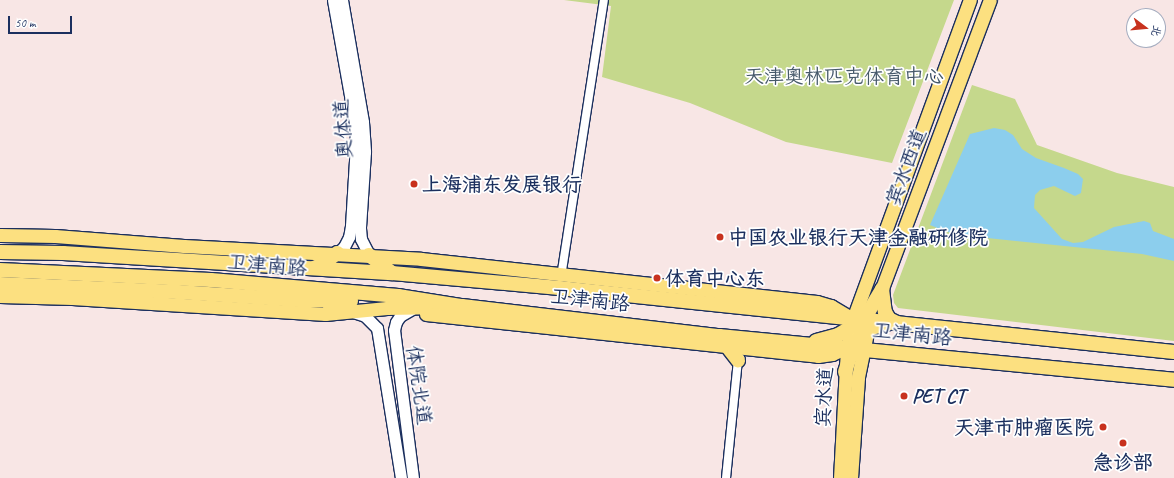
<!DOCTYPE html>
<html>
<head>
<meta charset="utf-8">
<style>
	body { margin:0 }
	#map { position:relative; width:1174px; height:478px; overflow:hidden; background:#f8e6e5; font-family:Caveat,"LXGW WenKai TC",sans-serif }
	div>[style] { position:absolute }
	.green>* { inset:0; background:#c5d88c }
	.water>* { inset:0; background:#8cceed }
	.roads { filter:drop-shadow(1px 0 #1b2f5e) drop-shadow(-1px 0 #1b2f5e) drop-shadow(0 1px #1b2f5e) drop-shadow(0 -1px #1b2f5e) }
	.minor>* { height:8px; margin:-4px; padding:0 4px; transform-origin:4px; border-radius:4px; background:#fff }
	.tertiary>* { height:11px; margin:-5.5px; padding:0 5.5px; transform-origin:5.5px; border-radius:5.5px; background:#fff }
	.primary>* { height:13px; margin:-6.5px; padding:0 6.5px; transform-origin:6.5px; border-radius:6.5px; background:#fce080 }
	.trunk>* { height:14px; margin:-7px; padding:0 7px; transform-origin:7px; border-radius:7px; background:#fce080 }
	.dots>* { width:11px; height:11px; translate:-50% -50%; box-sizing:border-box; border:2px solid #fff; border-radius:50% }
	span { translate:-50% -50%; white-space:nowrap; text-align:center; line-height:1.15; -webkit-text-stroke:3.5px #fff; paint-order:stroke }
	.park-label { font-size:20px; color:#46596a }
	.street-label { font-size:20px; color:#1b2f5e }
	.poi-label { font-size:20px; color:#1b2f5e; font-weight:700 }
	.left { translate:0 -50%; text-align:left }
	.right { translate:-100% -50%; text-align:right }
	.north { position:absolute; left:1126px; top:8px; width:40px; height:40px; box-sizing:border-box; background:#fff; border:1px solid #a4acbf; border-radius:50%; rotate:106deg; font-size:11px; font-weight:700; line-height:16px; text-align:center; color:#1b2f5e }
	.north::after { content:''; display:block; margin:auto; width:14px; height:18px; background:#c8321e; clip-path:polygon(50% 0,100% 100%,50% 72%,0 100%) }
	.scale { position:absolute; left:8px; top:16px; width:64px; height:18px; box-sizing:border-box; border:2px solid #1b2f5e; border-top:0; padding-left:5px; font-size:12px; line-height:14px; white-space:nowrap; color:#1b2f5e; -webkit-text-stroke:3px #fff; paint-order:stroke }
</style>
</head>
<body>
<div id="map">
	<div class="green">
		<i style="clip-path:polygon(564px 0,954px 0,892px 163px,786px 142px,690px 103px,602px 77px,611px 6px)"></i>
		<i style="clip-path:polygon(972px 85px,1015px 99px,1037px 145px,1117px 173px,1174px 187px,1174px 341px,898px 308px,894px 303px,893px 295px)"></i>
	</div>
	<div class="water">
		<i style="clip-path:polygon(994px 128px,1005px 130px,1013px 135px,1022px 149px,1036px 158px,1064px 168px,1078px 174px,1083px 179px,1081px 193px,1075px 196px,1054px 186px,1040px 190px,1035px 195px,1034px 208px,1062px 239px,1073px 243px,1083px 242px,1114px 227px,1144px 221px,1150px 223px,1153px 231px,1174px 239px,1174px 261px,1142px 254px,978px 237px,947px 232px,930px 225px,970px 134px)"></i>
	</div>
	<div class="roads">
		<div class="minor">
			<i style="left:561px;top:277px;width:280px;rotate:-81.2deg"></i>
			<i style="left:726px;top:478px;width:119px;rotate:-84.2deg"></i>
			<i style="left:738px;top:360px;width:3px;rotate:-45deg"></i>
		</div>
		<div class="tertiary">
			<i style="left:333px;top:0;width:125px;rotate:79.9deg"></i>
			<i style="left:355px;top:123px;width:21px;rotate:87deg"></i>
			<i style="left:356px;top:144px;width:82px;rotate:93.5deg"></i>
			<i style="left:351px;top:226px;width:11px;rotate:100deg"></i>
			<i style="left:349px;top:237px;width:11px;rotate:117deg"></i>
			<i style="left:344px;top:247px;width:9px;rotate:139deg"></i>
			<i style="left:342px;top:0;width:124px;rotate:80.2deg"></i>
			<i style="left:363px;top:122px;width:30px;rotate:86deg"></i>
			<i style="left:365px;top:152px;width:76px;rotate:93.8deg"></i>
			<i style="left:360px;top:228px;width:11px;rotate:85deg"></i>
			<i style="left:361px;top:239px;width:18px;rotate:63deg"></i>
			<i style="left:353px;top:312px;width:13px;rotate:18deg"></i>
			<i style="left:365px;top:316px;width:17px;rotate:45deg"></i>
			<i style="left:377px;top:328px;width:152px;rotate:80.9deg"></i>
			<i style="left:413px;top:478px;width:149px;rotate:-97.3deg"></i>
			<i style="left:394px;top:330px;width:8px;rotate:-76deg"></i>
			<i style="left:396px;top:322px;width:7px;rotate:-56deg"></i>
			<i style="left:400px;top:316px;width:16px;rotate:-30deg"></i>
		</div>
		<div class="primary">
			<i style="left:0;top:235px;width:55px;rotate:1deg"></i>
			<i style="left:55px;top:236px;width:129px;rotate:4.4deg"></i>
			<i style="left:184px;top:246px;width:237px;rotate:3.1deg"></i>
			<i style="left:421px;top:259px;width:398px;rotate:6.2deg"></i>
			<i style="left:817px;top:302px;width:15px;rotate:16deg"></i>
			<i style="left:831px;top:306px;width:26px;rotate:31deg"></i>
			<i style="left:0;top:296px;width:72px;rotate:1.6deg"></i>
			<i style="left:72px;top:298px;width:254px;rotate:3.6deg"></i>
			<i style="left:325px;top:314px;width:62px;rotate:-5.5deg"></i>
			<i style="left:387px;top:308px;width:56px;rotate:-1deg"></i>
			<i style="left:878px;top:299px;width:319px;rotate:-69.5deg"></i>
			<i style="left:426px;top:314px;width:394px;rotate:6.1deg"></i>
			<i style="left:818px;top:356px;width:14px;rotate:-8deg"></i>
			<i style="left:832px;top:354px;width:17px;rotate:-25deg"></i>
			<i style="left:840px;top:478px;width:131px;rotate:-86.9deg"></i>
			<i style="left:847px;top:347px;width:29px;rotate:-78deg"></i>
			<i style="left:853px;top:319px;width:340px;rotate:-69.9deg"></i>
			<i style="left:851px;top:478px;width:101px;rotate:-86deg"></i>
			<i style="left:858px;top:377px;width:55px;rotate:-78.5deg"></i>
		</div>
		<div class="trunk">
			<i style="left:0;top:252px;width:63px;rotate:0.9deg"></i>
			<i style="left:63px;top:253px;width:330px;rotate:3.5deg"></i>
			<i style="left:392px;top:273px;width:168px;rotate:5.1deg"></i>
			<i style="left:559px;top:288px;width:618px;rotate:5.94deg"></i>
			<i style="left:369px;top:255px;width:29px;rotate:38deg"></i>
			<i style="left:314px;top:268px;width:10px;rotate:-24deg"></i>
			<i style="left:323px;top:264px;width:18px;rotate:-38deg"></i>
			<i style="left:0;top:270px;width:211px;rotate:2.7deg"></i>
			<i style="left:211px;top:280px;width:188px;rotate:4.9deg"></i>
			<i style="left:398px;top:296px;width:65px;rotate:8.9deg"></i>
			<i style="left:462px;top:306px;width:259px;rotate:6.7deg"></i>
			<i style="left:719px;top:336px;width:457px;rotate:5.5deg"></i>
			<i style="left:0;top:284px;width:178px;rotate:2.6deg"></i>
			<i style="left:178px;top:292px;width:121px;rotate:3.8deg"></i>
			<i style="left:299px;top:300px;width:52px;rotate:1.1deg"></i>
			<i style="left:882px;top:289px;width:23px;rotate:83deg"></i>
			<i style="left:885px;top:312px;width:8px;rotate:60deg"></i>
			<i style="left:889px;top:319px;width:9px;rotate:27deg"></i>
			<i style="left:330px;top:307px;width:23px;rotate:10deg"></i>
			<i style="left:719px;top:336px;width:31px;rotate:52deg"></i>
			<i style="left:816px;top:341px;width:23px;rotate:-15deg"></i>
			<i style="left:838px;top:335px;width:21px;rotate:-31deg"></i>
			<i style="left:856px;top:324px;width:18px;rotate:-45deg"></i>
			<i style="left:869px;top:311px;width:26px;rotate:-59deg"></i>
			<i style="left:845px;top:372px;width:25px;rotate:-72deg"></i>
			<i style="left:853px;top:348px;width:14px;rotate:-60deg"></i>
			<i style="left:860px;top:336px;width:14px;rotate:-36deg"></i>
			<i style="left:871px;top:328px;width:16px;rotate:-14deg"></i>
		</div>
	</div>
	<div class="dots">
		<i style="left:414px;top:184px;background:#c8321e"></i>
		<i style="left:720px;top:237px;background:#c8321e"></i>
		<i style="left:657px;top:278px;background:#c8321e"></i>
		<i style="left:904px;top:396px;background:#c8321e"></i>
		<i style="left:1103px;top:427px;background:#c8321e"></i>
		<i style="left:1123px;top:443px;background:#c8321e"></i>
	</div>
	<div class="park-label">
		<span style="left:844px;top:76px">天津奥林匹克体育中心</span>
	</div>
	<div class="street-label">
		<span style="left:343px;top:129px;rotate:-94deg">奥体道</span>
		<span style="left:906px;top:167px;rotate:-69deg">宾水西道</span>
		<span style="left:267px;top:265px;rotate:5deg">卫津南路</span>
		<span style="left:590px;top:300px;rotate:6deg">卫津南路</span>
		<span style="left:912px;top:334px;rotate:6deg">卫津南路</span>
		<span style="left:419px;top:385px;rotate:82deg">体院北道</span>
		<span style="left:824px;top:397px;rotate:-87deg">宾水道</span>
	</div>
	<div class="poi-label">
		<span class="left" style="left:422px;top:184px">上海浦东发展银行</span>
		<span class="left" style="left:728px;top:237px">中国农业银行天津金融研修院</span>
		<span class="left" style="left:665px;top:278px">体育中心东</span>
		<span class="left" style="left:912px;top:396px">PET CT</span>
		<span class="right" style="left:1094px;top:427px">天津市肿瘤医院</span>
		<span style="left:1123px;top:462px">急诊部</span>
	</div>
	<div class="north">北</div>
	<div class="scale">50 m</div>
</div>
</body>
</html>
